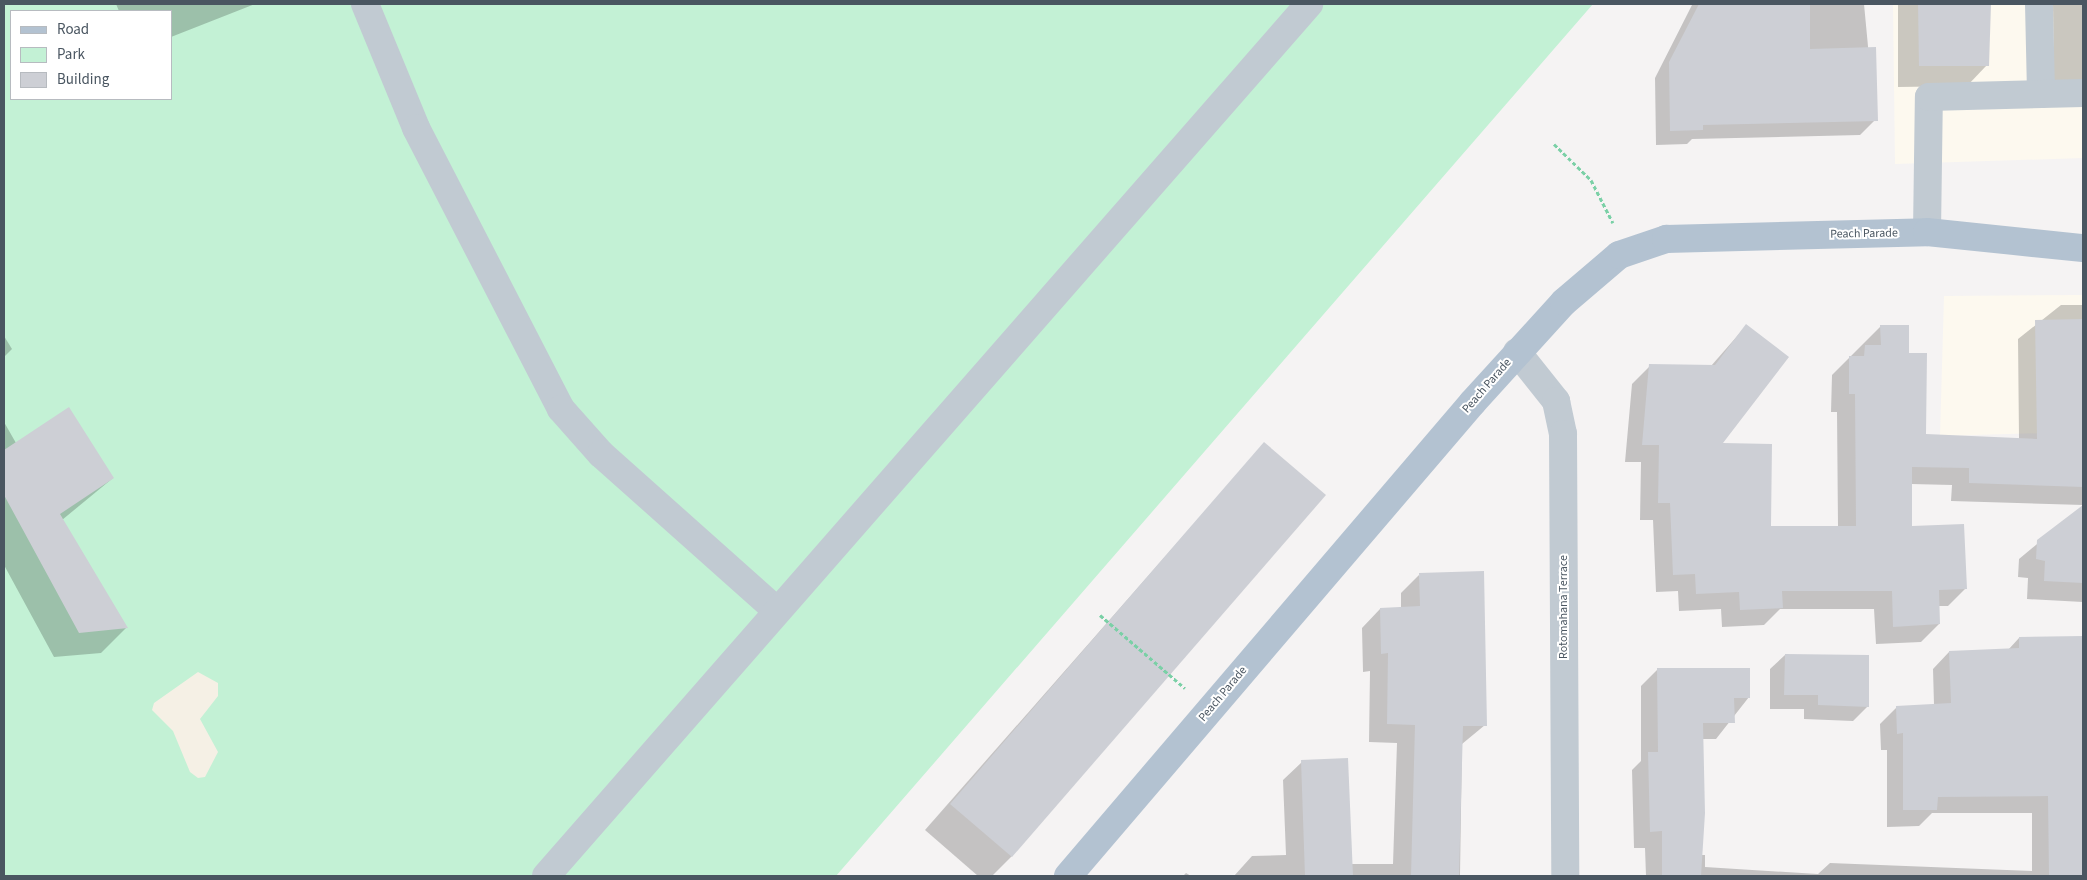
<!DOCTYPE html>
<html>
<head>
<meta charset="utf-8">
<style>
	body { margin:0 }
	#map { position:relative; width:2087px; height:880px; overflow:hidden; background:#f5f3f3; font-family:"Source Sans 3",sans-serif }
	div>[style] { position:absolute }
	.commercial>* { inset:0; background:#fdf9ef }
	.green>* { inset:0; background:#c3f1d5 }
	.sand>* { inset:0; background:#f5f0e5 }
	.shadow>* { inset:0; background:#0003 }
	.building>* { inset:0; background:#cdcfd5 }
	.path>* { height:3px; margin-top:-1.5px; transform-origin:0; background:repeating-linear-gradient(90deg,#7ad0a6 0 4px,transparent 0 6.5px) }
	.minor>* { height:28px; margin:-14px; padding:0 14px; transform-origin:14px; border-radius:14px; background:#c1cad2 }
	.major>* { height:28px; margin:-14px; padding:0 14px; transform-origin:14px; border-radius:14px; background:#b3c2d1 }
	span { translate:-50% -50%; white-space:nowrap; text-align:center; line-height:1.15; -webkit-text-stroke:4px #fff; paint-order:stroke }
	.street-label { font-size:12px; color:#4a5661 }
	.frame { position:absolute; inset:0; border:5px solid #4a5661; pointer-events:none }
	.legend { position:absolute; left:10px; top:10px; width:162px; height:90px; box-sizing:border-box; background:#fff; border:1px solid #b7bbc0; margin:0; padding:6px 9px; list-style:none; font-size:15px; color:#4a5661 }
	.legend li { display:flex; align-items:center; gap:10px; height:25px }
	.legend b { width:25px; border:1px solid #b7bbc0 }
</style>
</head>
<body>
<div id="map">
	<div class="commercial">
		<i style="clip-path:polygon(1893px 4px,2083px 4px,2083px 158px,1895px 164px)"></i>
		<i style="clip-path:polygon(2083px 295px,2083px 432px,1940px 436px,1944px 296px)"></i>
	</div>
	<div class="green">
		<i style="clip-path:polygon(evenodd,4px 4px,1593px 4px,836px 876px,4px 876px,4px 4px,11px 11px,171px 11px,171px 99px,11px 99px,11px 11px)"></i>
	</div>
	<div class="sand">
		<i style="clip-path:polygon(198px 672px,218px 683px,218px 696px,200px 719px,218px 752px,205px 777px,198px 778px,190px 772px,173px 731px,152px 710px,154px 703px)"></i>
	</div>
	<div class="shadow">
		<i style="clip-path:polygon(116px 4px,255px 4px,171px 37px,171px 11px,119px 11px)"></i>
		<i style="clip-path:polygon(1733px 4px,1754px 14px,1750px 4px,1864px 4px,1875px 120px,1860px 135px,1692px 139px,1687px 144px,1656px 145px,1655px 78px,1692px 5px)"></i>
		<i style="clip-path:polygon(1898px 4px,1987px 4px,1987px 65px,1967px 86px,1898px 87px)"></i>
		<i style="clip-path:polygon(2053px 4px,2083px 4px,2083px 86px,2054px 85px)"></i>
		<i style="clip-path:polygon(2061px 305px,2083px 305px,2083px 505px,1951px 501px,1952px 485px,1911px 484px,1911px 528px,1966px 588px,1948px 606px,1938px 606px,1939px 624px,1921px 642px,1876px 644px,1874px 609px,1780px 609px,1764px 625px,1722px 627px,1721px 609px,1679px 611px,1678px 591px,1656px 592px,1653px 520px,1640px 520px,1641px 462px,1625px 462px,1632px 384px,1650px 366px,1711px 366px,1746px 326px,1721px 444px,1770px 527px,1838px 527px,1837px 412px,1831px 412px,1832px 375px,1881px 326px,1908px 354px,1925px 435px,2019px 439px,2018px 339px)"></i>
		<i style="clip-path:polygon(4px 336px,12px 349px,4px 357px)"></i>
		<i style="clip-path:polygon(4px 422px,16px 443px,113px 478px,62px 520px,126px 628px,101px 653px,54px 657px,4px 565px)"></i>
		<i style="clip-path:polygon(1264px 444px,1012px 856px,992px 876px,978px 876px,925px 830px)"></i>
		<i style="clip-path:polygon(2083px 506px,2083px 602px,2027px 599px,2028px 578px,2018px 577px,2019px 559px)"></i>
		<i style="clip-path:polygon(1419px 575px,1485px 725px,1462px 744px,1460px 876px,1234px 876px,1252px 856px,1286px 855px,1283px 780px,1302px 762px,1351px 864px,1393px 864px,1397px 743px,1369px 742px,1370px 671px,1363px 672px,1362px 628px,1380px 609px,1401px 608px,1401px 593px)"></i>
		<i style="clip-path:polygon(2083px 637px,2083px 876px,1646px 876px,1645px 848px,1634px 848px,1632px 770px,1641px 761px,1641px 686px,1658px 669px,1749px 697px,1716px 739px,1702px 739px,1700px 855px,1705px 855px,1705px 867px,1818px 874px,1830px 863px,2032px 871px,2032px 813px,1932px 813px,1919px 826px,1887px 827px,1887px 750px,1881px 750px,1880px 724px,1897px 707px,1934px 705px,1933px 669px,1949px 652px,2008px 650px,2019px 638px)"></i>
		<i style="clip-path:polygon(1785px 655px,1868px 706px,1853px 721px,1804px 719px,1804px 709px,1770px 709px,1770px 669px)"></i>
		<i style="clip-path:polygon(1186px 873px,1191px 876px,1183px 876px)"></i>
	</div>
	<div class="building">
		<i style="clip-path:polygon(1699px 4px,1810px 4px,1810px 49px,1876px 47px,1878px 121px,1703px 125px,1703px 130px,1670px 131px,1669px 62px)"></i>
		<i style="clip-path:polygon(1918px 4px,1991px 4px,1989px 66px,1919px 66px)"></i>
		<i style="clip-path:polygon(2083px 319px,2083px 487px,1969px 483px,1969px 468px,1912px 467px,1912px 526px,1964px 524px,1967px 589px,1939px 590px,1940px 624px,1893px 627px,1892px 591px,1782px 591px,1783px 608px,1740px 610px,1739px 592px,1696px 594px,1695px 574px,1673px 575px,1670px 503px,1658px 503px,1659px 445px,1642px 445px,1649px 364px,1715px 365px,1746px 324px,1789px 357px,1723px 443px,1772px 444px,1771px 526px,1856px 526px,1855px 394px,1849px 394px,1849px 356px,1864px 356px,1865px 345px,1881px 345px,1880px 325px,1909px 325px,1909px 353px,1927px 353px,1926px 434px,2037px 439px,2035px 320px)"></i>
		<i style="clip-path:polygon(69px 407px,114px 478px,60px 514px,128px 628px,79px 633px,4px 495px,4px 450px)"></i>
		<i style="clip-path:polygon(1264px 442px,1326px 495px,1012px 857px,950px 804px)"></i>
		<i style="clip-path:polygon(2083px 505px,2083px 583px,2044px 581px,2045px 561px,2036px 559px,2037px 540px)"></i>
		<i style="clip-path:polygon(1484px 571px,1487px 726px,1463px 726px,1459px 876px,1411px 876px,1415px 725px,1387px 724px,1388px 653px,1381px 654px,1380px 608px,1420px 606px,1419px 573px)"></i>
		<i style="clip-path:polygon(2083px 636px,2083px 876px,2049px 876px,2048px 796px,1938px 797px,1937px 810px,1903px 810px,1903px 733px,1897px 734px,1896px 706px,1951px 703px,1949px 651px,2019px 648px,2019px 637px)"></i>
		<i style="clip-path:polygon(1785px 654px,1869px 655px,1869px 707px,1818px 705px,1818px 695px,1784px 695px)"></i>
		<i style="clip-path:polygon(1657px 668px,1750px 668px,1750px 698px,1734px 698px,1735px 723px,1703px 723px,1705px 813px,1701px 876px,1662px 876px,1662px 831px,1650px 832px,1648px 752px,1658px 752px)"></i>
		<i style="clip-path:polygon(1348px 758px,1353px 876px,1305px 876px,1301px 760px)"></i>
	</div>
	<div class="path">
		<i style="left:1554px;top:144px;width:52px;rotate:44.2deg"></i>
		<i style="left:1591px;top:180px;width:48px;rotate:62.9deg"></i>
		<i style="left:1100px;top:615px;width:112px;rotate:40.7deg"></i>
	</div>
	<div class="minor">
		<i style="left:365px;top:4px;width:134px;rotate:67.6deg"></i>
		<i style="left:416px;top:128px;width:316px;rotate:62.7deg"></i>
		<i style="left:561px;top:409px;width:60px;rotate:48.4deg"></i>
		<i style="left:601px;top:454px;width:234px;rotate:41.7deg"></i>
		<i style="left:2039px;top:4px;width:90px;rotate:88.7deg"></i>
		<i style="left:1927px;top:232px;width:135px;rotate:-89.2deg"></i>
		<i style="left:1929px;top:97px;width:154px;rotate:-1.5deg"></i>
		<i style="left:1517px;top:352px;width:63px;rotate:51.5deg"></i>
		<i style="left:1556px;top:401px;width:34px;rotate:78deg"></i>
		<i style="left:1563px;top:434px;width:442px;rotate:89.7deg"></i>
		<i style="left:546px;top:876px;width:1159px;rotate:-48.81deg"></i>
	</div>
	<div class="major">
		<i style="left:1068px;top:876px;width:623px;rotate:-49.49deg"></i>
		<i style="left:1473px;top:402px;width:135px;rotate:-47.7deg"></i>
		<i style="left:1564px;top:302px;width:72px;rotate:-40.5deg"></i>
		<i style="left:1619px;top:255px;width:50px;rotate:-18.8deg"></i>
		<i style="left:1666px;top:239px;width:261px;rotate:-1.5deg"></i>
		<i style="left:1927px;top:232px;width:157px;rotate:5.9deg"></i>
	</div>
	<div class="street-label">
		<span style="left:1864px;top:234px;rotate:-1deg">Peach Parade</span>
		<span style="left:1487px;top:386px;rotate:-49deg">Peach Parade</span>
		<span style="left:1564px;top:607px;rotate:-90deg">Rotomahana Terrace</span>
		<span style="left:1223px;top:694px;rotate:-50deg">Peach Parade</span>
	</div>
	<div class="frame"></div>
	<ul class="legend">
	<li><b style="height:6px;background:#b3c2d1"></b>Road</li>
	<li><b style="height:14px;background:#c3f1d5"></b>Park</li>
	<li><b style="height:14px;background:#cdcfd5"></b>Building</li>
	</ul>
</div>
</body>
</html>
